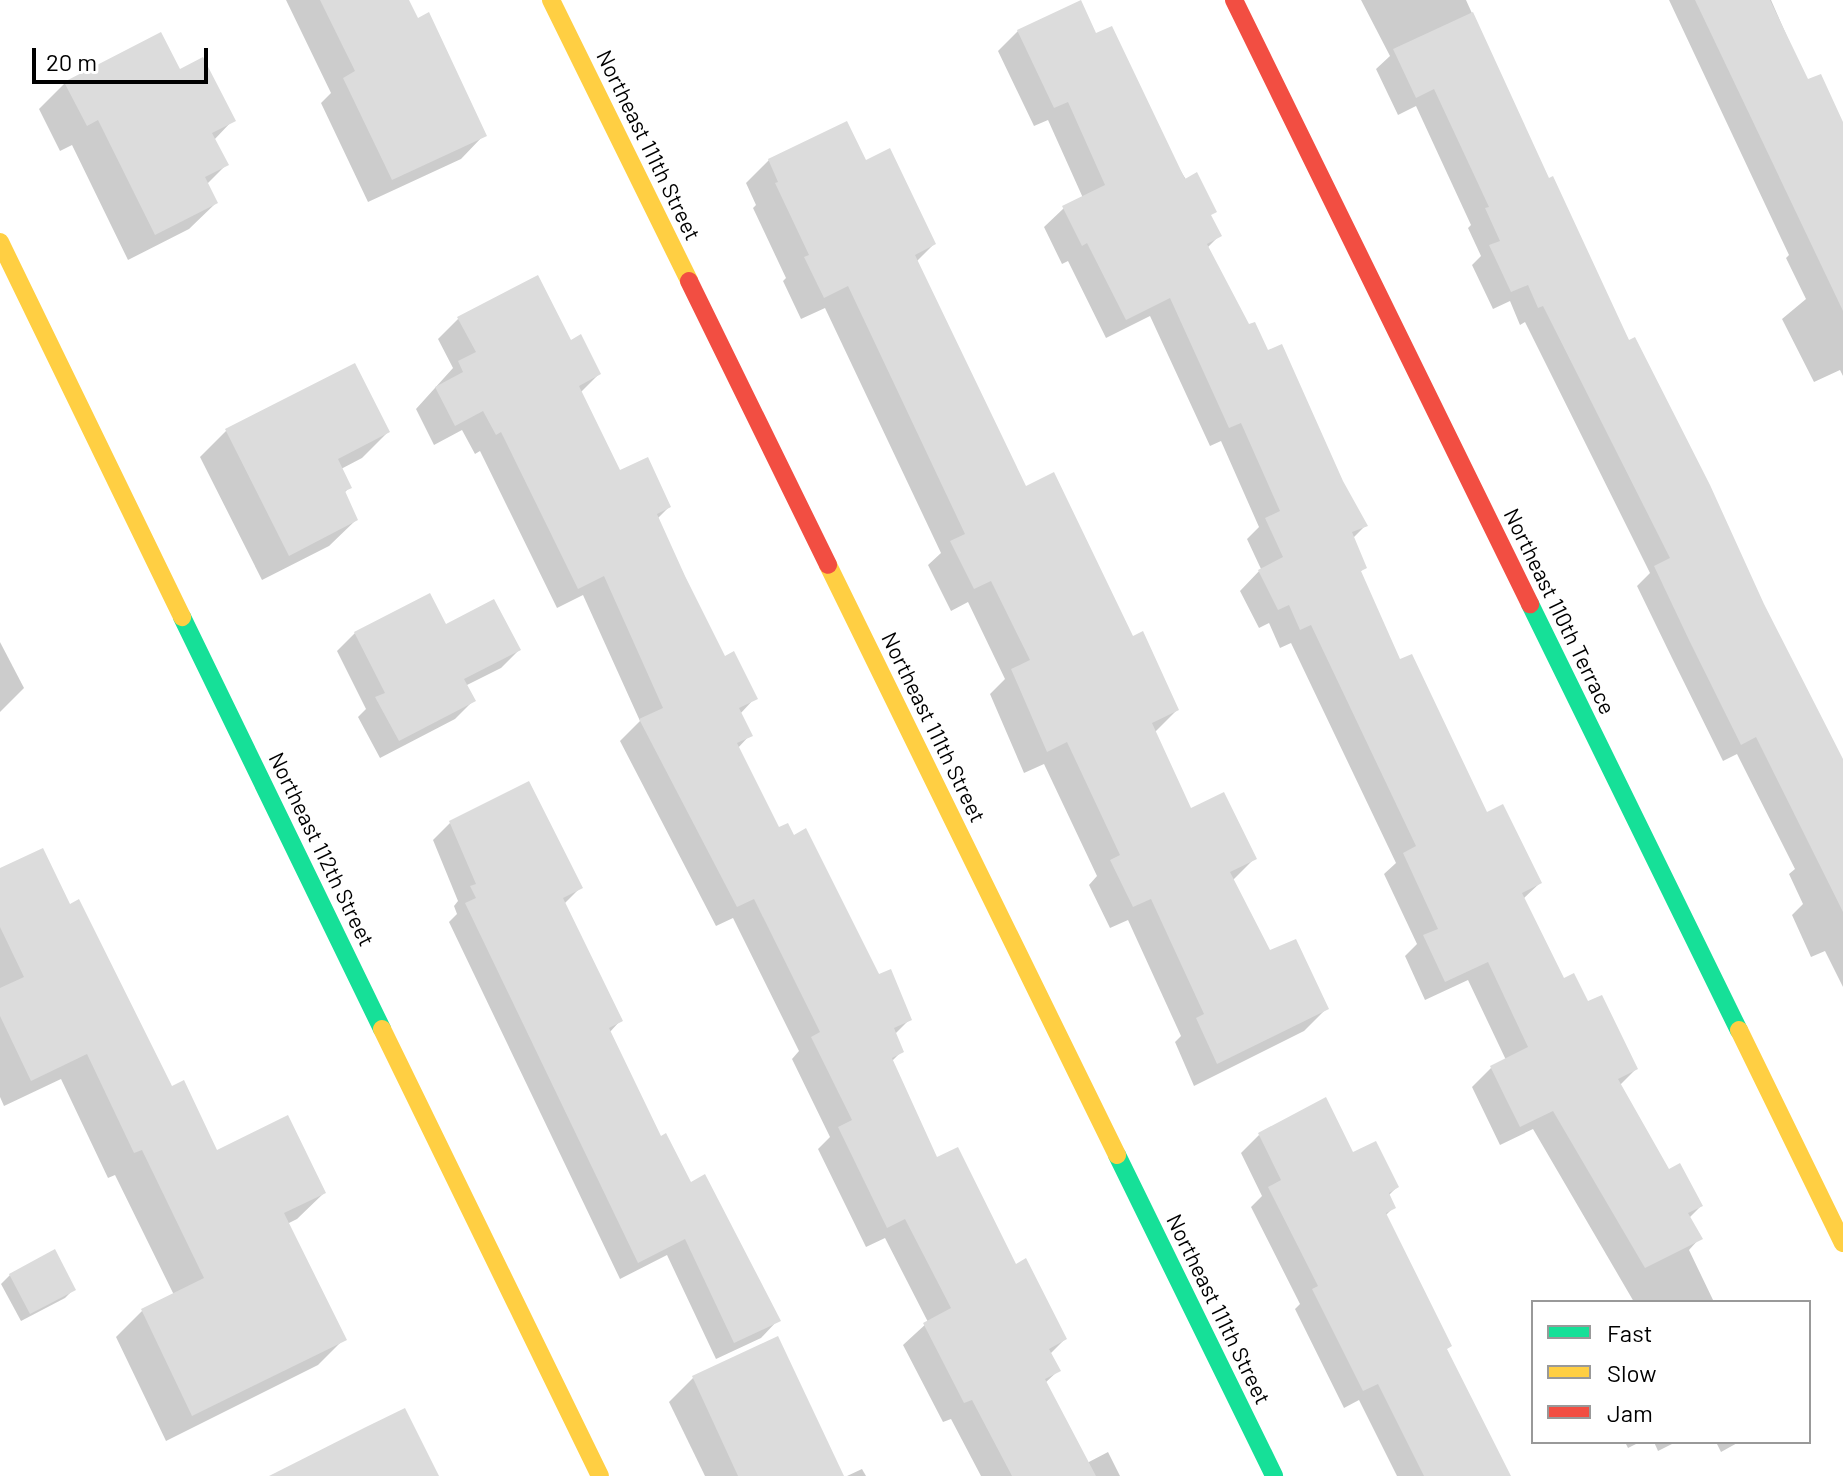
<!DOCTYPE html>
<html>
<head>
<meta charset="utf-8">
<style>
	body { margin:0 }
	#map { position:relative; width:1843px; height:1476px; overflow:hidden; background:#fff; font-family:Barlow,sans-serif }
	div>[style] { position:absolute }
	.shadow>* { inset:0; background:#0003 }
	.building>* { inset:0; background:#dcdcdc }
	.fast>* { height:18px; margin:-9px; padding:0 9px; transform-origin:9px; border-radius:9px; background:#16e098 }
	.slow>* { height:18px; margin:-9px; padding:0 9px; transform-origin:9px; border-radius:9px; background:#ffcf43 }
	.jam>* { height:18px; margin:-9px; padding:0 9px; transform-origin:9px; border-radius:9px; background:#f24e42 }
	span { translate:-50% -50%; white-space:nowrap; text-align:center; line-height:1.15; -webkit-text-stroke:6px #fff; paint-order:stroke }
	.street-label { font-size:22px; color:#000 }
	.legend { position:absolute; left:1531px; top:1300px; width:280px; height:144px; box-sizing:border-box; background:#fff; border:2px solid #999; margin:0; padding:10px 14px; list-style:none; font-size:24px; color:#000 }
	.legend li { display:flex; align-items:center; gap:16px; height:40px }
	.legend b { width:40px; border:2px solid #999 }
	.scale { position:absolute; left:32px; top:48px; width:176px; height:36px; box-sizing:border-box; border:4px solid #000; border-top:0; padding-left:10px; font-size:24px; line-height:28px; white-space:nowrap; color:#000; -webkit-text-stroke:6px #fff; paint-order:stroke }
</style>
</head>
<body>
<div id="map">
	<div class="shadow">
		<i style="clip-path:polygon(286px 0,407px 0,484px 135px,461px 159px,368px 202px,321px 103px,331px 93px)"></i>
		<i style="clip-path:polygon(1361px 0,1466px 0,1548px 181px,1843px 764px,1843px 987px,1825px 951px,1811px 957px,1792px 915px,1803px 904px,1789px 874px,1795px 869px,1737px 754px,1723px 761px,1672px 658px,1637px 586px,1650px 573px,1525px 322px,1520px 325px,1510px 301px,1493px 309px,1472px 265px,1481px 256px,1468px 228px,1471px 225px,1416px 106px,1398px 115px,1376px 69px,1390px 56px)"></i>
		<i style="clip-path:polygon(1669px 0,1771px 0,1807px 82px,1843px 125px,1843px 376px,1840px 370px,1814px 382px,1782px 319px,1806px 299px,1786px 258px,1789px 255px)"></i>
		<i style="clip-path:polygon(1018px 31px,1095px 35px,1209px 216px,1219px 236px,1207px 248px,1248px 327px,1267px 353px,1365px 526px,1353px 538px,1365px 567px,1359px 573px,1399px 662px,1486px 814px,1540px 883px,1523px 899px,1563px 980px,1587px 1004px,1636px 1069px,1619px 1086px,1668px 1172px,1701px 1206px,1689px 1218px,1700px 1238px,1689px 1250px,1714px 1302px,1634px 1302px,1533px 1129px,1500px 1145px,1472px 1087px,1491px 1068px,1506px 1060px,1468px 980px,1425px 1000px,1405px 956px,1417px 944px,1384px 874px,1396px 863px,1291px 643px,1280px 648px,1269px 623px,1259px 628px,1240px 591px,1261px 569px,1247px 539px,1259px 527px,1221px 441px,1210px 446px,1150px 316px,1106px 338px,1068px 261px,1062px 264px,1044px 227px,1064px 208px,1083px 198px,1048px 120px,1034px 126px,998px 51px)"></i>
		<i style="clip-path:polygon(179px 72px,233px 120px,214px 140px,226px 165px,207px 184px,216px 203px,189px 229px,128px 260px,72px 145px,60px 151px,39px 109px,65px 83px)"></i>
		<i style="clip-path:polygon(769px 160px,865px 163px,934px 244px,916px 262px,1026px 489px,1132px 638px,1177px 710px,1154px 733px,1190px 810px,1254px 859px,1232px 881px,1270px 953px,1327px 1008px,1304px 1031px,1194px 1086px,1175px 1042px,1181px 1036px,1128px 920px,1110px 928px,1089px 885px,1097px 876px,1044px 764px,1024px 773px,990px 694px,1005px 679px,968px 602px,951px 611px,928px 565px,941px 553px,825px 308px,801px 319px,783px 281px,786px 278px,753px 208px,756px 205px,746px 183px)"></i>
		<i style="clip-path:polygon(458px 319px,570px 342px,599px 374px,580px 393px,619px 473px,669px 507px,657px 519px,724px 658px,755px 698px,740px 714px,750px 735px,737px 749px,778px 830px,910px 1019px,894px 1035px,902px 1051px,891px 1062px,936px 1159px,1065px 1339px,1050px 1354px,1059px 1370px,1045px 1383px,1087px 1463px,1108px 1452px,1120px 1476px,981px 1476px,951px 1419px,943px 1422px,903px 1345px,928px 1322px,885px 1238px,866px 1247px,818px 1149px,830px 1137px,792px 1059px,799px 1051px,733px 918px,716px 926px,620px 741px,640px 721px,583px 595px,557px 608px,480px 451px,475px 454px,462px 430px,434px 445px,416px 409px,453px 368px,438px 339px)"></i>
		<i style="clip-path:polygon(226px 431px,388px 432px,362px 458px,341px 469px,350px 487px,344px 493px,356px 520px,329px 546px,262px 580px,200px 457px)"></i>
		<i style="clip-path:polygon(445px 627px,519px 650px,501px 668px,465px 686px,473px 701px,455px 719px,380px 758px,358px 717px,366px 709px,337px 651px,355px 633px)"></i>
		<i style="clip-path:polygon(0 642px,24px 688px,0 712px)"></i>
		<i style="clip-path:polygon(451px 822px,580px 888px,564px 904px,620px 1021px,609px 1033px,660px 1138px,778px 1320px,761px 1338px,716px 1359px,667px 1255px,620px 1279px,449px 922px,457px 914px,454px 906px,458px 901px,433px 840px)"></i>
		<i style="clip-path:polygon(0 870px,69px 907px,171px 1089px,216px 1153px,324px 1193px,297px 1219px,287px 1224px,344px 1339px,318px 1365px,166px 1441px,116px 1337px,142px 1311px,174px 1295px,115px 1175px,108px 1178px,61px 1079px,4px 1106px,0 1097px)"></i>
		<i style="clip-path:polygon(1259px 1135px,1352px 1155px,1397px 1187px,1388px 1196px,1393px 1208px,1385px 1216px,1445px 1350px,1509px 1476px,1397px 1476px,1359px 1400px,1344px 1408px,1295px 1309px,1300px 1304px,1251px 1207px,1262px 1196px,1241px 1153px)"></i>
		<i style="clip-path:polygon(10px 1275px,73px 1290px,65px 1298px,21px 1321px,1px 1284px)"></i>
		<i style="clip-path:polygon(777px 1338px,842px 1476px,705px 1476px,669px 1402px,693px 1378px)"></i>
		<i style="clip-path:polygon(1625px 1442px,1640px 1442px,1628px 1448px)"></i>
		<i style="clip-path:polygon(1654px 1442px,1676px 1442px,1658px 1451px)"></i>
		<i style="clip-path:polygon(1716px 1442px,1739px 1442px,1721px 1452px)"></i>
		<i style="clip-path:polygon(862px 1469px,866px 1476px,847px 1476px)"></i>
	</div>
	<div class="building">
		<i style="clip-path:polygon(320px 0,409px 0,418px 18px,429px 12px,487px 136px,392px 180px,343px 78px,355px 71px)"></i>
		<i style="clip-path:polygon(1081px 0,1096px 33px,1112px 26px,1185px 179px,1197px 172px,1217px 212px,1211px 215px,1222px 236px,1207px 244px,1249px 324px,1255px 322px,1268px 350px,1282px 344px,1343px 481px,1368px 526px,1352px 532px,1367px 568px,1361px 571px,1400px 659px,1412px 654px,1487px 812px,1503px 804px,1542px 883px,1522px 893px,1564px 978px,1574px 973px,1588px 1001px,1602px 995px,1638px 1069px,1618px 1079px,1669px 1169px,1680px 1163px,1703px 1206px,1688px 1213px,1703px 1239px,1645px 1268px,1553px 1111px,1520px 1127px,1505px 1097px,1490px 1066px,1528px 1047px,1488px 962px,1445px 982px,1423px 935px,1438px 929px,1403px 853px,1416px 846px,1311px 625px,1300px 630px,1289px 605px,1278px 610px,1258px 570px,1283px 557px,1265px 518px,1280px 511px,1241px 423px,1229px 428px,1170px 298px,1126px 320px,1087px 243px,1082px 246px,1062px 206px,1105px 185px,1068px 102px,1054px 108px,1017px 30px)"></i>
		<i style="clip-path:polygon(1695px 0,1770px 0,1808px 79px,1821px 74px,1843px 122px,1843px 311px)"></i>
		<i style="clip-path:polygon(1473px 12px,1549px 178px,1553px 176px,1629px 340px,1635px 337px,1710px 485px,1764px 604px,1843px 759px,1843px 912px,1756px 737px,1741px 745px,1689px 640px,1654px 566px,1670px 558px,1543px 306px,1538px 308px,1528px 285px,1511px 292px,1489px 245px,1500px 241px,1485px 208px,1489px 207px,1434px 89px,1416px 98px,1393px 49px)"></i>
		<i style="clip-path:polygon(161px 32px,180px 69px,203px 57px,236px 121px,212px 133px,229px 165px,205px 177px,218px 203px,155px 235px,98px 120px,87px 126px,64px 82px)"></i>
		<i style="clip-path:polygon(847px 121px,866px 160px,890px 148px,936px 244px,915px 255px,1026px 486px,1054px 472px,1133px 636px,1143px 631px,1179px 710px,1152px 723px,1191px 808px,1224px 792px,1257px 859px,1230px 872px,1270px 950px,1296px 939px,1329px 1009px,1217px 1064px,1196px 1018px,1204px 1014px,1151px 899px,1133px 907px,1110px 860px,1120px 855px,1067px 742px,1047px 752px,1011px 669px,1030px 660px,991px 581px,974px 589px,950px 541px,965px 534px,848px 286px,824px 298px,804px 257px,809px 255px,775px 183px,778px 182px,768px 159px)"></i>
		<i style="clip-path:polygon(538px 275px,571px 340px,581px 334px,601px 374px,579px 386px,620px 470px,648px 457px,671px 507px,657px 514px,685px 576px,725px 656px,734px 651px,758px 699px,739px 708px,753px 736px,737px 743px,779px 827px,788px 823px,794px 835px,806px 828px,879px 974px,891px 969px,912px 1020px,894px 1028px,904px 1052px,892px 1058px,937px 1157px,958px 1147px,1016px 1264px,1026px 1258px,1067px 1339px,1049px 1349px,1061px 1371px,1045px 1379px,1096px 1476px,1012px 1476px,972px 1400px,964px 1403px,923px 1323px,951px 1308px,905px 1219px,887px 1228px,838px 1127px,852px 1120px,811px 1037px,820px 1032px,754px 899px,737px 907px,639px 719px,663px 708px,604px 576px,578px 589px,501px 432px,496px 435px,483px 411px,455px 426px,435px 387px,463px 372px,458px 361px,476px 352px,457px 317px)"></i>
		<i style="clip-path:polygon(355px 363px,390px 432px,338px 459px,352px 488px,345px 491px,358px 520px,289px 556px,225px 429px)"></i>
		<i style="clip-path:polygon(430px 593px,446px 624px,494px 599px,521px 650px,464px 679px,476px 701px,399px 741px,375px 697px,385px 693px,354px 632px)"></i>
		<i style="clip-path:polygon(529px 781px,583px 888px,563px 898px,623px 1021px,609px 1028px,661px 1136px,666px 1133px,691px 1182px,705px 1174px,781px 1321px,734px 1343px,685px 1239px,638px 1263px,465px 903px,476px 898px,470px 886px,476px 884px,449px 821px)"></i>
		<i style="clip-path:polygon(43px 848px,70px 904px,79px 899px,172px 1086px,184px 1080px,217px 1150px,288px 1115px,326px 1193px,284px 1213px,347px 1340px,192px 1416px,141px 1309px,204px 1278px,142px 1150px,134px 1153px,87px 1054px,31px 1081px,0 1016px,0 988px,24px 977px,0 927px,0 868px)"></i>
		<i style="clip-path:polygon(1326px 1097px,1353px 1152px,1376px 1141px,1399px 1187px,1389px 1193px,1396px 1208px,1386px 1213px,1452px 1346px,1447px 1349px,1511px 1476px,1424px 1476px,1378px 1384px,1363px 1391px,1312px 1289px,1318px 1286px,1268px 1187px,1281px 1180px,1258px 1133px)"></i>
		<i style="clip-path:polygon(55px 1249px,76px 1290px,30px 1314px,9px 1274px)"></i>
		<i style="clip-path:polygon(778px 1336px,844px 1476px,738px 1476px,692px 1376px)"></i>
		<i style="clip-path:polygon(405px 1408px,439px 1476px,269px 1476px,366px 1427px)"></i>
	</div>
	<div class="fast">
		<i style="left:1530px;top:604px;width:475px;rotate:63.9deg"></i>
		<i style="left:182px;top:617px;width:458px;rotate:64.1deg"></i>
		<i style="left:1117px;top:1155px;width:357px;rotate:63.9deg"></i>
	</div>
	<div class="slow">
		<i style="left:551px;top:0;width:313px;rotate:63.8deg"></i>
		<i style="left:0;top:242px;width:417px;rotate:64.1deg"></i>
		<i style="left:828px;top:565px;width:657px;rotate:63.9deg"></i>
		<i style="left:382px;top:1029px;width:497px;rotate:64deg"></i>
		<i style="left:1739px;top:1030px;width:237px;rotate:64deg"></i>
	</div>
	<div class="jam">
		<i style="left:1234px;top:0;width:673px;rotate:63.89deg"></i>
		<i style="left:689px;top:281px;width:316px;rotate:63.9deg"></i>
	</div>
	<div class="street-label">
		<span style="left:649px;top:145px;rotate:64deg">Northeast 111th Street</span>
		<span style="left:1560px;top:611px;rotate:64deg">Northeast 110th Terrace</span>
		<span style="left:934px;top:727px;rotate:64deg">Northeast 111th Street</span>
		<span style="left:322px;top:849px;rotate:64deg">Northeast 112th Street</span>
		<span style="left:1219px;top:1309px;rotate:64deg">Northeast 111th Street</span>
	</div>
	<ul class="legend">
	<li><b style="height:10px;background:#16e098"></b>Fast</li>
	<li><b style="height:10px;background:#ffcf43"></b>Slow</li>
	<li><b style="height:10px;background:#f24e42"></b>Jam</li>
	</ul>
	<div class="scale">20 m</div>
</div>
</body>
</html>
